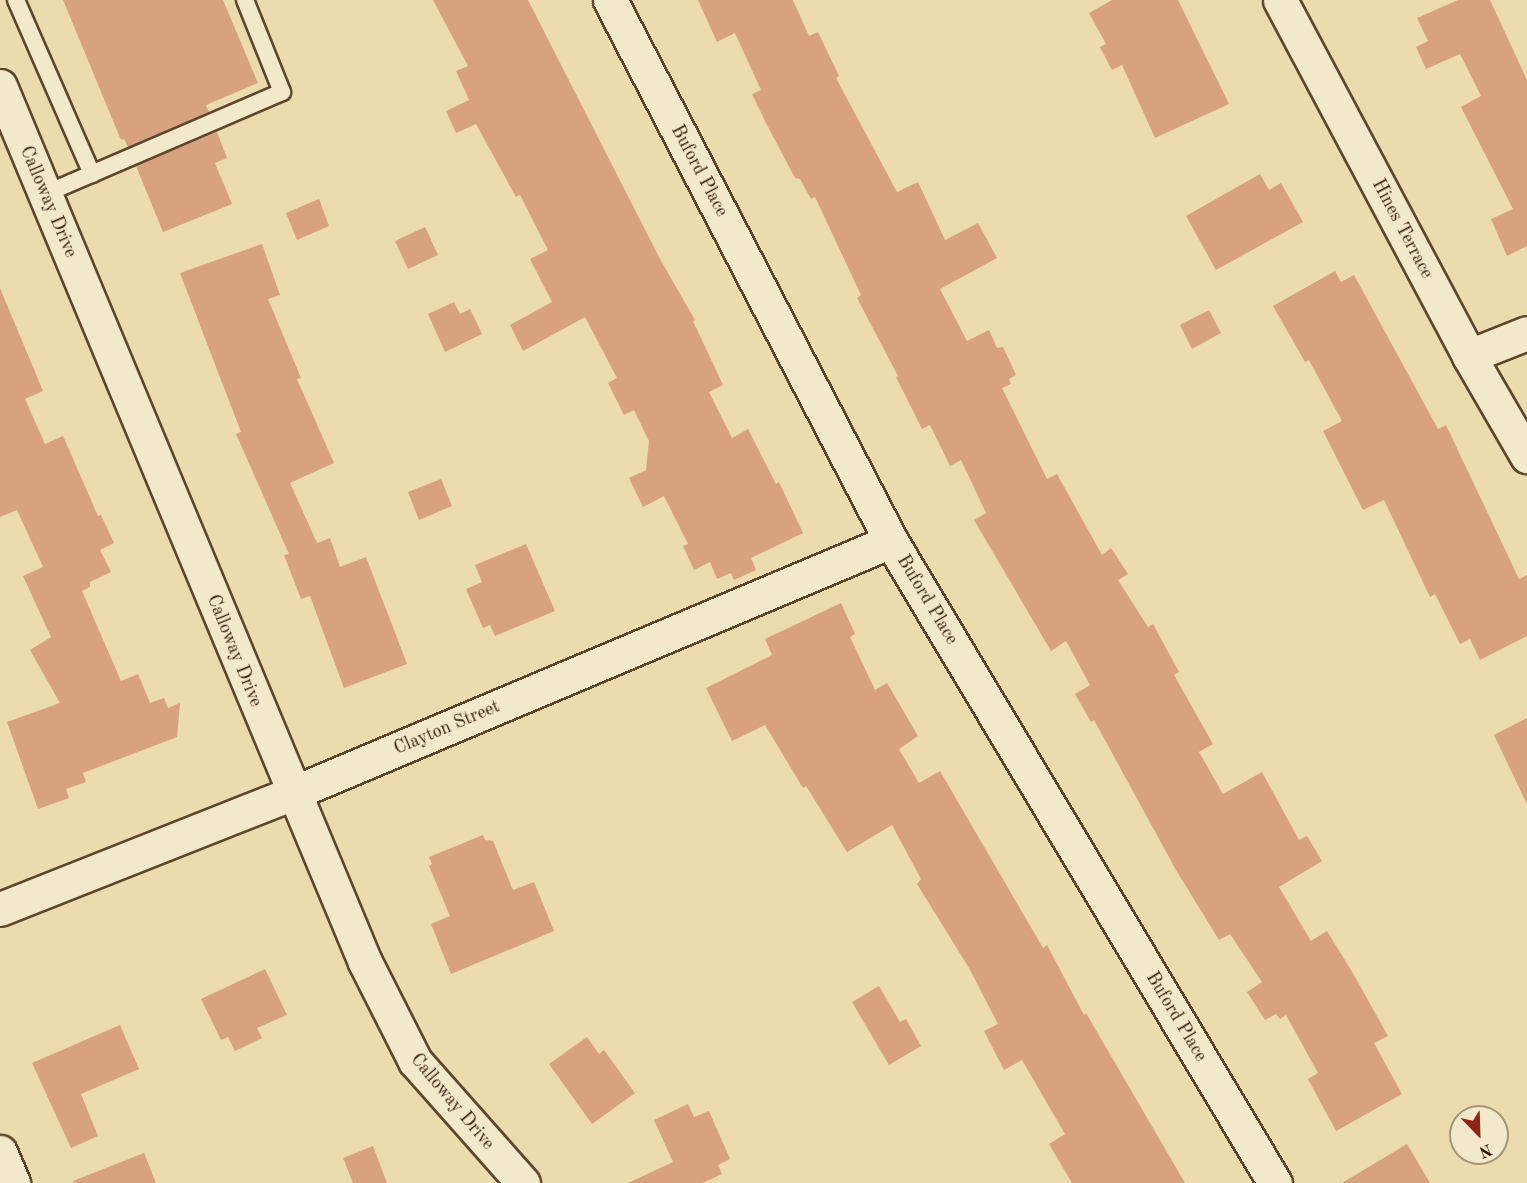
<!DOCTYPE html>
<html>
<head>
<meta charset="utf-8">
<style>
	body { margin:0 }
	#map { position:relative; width:1527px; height:1183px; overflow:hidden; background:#ebdbad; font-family:"Old Standard TT",serif }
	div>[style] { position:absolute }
	.building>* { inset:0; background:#d8a27e }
	.roads { filter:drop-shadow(2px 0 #5e462e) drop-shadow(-2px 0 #5e462e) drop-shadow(0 2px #5e462e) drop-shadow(0 -2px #5e462e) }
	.service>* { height:16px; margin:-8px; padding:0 8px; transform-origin:8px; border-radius:8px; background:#f2e8ca }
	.minor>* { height:33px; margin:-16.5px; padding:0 16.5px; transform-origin:16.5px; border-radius:16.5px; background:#f2e8ca }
	.tertiary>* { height:33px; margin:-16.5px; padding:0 16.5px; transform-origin:16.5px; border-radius:16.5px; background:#f2e8ca }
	span { translate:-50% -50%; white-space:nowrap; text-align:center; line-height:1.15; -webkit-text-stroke:4.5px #f2e8ca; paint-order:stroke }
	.street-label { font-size:18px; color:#2f1404 }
	.north { position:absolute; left:1449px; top:1105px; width:60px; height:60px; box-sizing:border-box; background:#f2e8ca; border:2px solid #a4937b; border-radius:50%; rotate:157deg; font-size:16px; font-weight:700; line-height:24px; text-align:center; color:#2f1404 }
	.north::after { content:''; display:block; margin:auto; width:21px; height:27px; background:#8f2418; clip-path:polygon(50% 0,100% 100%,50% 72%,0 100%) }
</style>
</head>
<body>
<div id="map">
	<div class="building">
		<i style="clip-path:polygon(63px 0,223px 0,258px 83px,206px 105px,209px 112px,128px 147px,124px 139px,121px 140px)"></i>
		<i style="clip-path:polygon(433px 0,528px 0,660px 259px,695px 320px,693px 321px,723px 385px,709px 392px,732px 438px,748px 429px,776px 484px,779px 482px,803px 533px,751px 558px,756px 570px,734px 580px,731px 573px,717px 579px,710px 562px,694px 570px,683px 546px,688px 544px,664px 496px,643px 507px,629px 478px,646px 470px,649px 441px,634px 410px,624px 415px,608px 383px,617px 378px,585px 317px,523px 351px,510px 325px,552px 302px,530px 259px,548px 250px,520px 195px,516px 197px,476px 124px,456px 133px,446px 111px,469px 100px,456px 71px,468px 66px)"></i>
		<i style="clip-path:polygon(698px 0,793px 0,809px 36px,818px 32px,839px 76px,836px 78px,897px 192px,918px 182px,945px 240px,978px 223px,997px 258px,940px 289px,967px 341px,989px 330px,997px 348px,1003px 347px,1016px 375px,1009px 379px,1011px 384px,1002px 388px,1047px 479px,1057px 474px,1102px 555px,1111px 548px,1128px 574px,1118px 580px,1148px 627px,1153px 624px,1179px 672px,1174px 675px,1213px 744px,1199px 752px,1223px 794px,1262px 772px,1299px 840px,1307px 836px,1322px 861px,1279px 887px,1311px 941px,1327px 931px,1354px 975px,1388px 1036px,1374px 1043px,1402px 1094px,1336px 1131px,1308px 1079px,1318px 1073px,1286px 1015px,1280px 1019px,1276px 1014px,1265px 1020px,1247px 992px,1262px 982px,1230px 934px,1219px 940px,1176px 870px,1094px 720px,1091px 722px,1075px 694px,1090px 685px,1066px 641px,1051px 651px,974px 520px,986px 513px,961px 460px,950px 466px,930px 425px,922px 429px,896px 377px,898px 376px,857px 298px,861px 295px,815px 197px,811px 199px,800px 179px,795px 178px,765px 121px,752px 94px,761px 90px,735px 33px,717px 42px)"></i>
		<i style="clip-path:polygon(1112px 0,1178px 0,1229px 104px,1155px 138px,1122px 65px,1112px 70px,1100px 47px,1106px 44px,1089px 13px)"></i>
		<i style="clip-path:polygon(1458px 0,1490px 0,1527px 80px,1527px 246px,1507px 256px,1491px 219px,1513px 209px,1461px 107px,1481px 96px,1460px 54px,1426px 69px,1416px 47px,1428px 41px,1417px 18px)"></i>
		<i style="clip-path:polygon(217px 132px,227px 158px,215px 163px,232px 204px,163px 232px,136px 166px)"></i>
		<i style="clip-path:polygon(1260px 174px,1269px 190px,1281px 183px,1303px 222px,1216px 270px,1186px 216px)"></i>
		<i style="clip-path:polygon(319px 199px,329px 226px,297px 240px,286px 213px)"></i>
		<i style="clip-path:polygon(425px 227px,438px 255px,408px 269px,395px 241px)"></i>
		<i style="clip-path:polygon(262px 244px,280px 295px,268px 299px,301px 378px,297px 379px,334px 463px,290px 483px,317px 543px,330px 538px,340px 567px,366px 557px,407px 664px,344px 688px,310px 596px,301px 599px,284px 555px,289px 554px,236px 434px,241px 432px,180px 273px)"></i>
		<i style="clip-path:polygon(1335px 271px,1341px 282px,1354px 275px,1438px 429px,1446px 425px,1519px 579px,1527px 575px,1527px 636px,1480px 660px,1470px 639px,1460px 644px,1435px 594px,1430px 597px,1384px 500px,1363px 510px,1323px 431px,1342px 421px,1309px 360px,1305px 362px,1273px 306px)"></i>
		<i style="clip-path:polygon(0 288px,43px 391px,25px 399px,45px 444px,63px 436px,98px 516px,101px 515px,114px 543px,100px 550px,111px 572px,90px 582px,90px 587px,82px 591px,121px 681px,138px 674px,150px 703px,164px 698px,168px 708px,180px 703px,177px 737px,83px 773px,86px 782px,66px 789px,69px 798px,38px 809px,7px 722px,60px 703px,30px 650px,51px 637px,23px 576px,43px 567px,17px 510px,0 517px)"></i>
		<i style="clip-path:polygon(454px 302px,460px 314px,470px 309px,482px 334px,445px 352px,428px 314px)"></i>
		<i style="clip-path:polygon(1209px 310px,1221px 333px,1192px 349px,1180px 325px)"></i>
		<i style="clip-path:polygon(441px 479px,452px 506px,419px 520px,408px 492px)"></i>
		<i style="clip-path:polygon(526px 544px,555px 611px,495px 636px,490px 625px,483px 628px,466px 589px,482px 582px,475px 565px)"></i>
		<i style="clip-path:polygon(841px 603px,855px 634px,850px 637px,875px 690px,887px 683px,918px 736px,899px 749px,919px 783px,940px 771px,1043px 948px,1047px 945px,1084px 1015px,1086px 1013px,1185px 1183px,1072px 1183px,1049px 1144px,1065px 1134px,1022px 1060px,1004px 1070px,984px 1031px,998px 1024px,969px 968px,917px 884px,921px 879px,892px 825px,847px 852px,806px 786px,803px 788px,765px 725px,732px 741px,706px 688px,772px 655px,765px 639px)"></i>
		<i style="clip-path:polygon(1527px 718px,1527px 804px,1494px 735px)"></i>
		<i style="clip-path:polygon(483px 835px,485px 840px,493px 841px,513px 890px,534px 882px,554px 931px,451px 974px,431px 924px,450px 916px,429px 866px,432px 864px,429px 857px)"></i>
		<i style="clip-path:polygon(265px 969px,287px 1015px,257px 1028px,262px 1038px,235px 1051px,228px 1037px,221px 1040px,201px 999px)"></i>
		<i style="clip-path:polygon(879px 986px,900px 1022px,906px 1019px,921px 1046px,889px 1065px,852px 1002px)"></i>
		<i style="clip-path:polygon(120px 1025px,139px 1069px,81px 1094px,98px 1136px,71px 1148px,32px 1063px)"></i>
		<i style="clip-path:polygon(587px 1037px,599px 1054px,604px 1050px,635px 1093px,592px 1124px,549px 1064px)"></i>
		<i style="clip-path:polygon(688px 1104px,694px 1117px,709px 1111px,730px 1159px,718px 1165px,722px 1174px,703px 1183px,628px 1183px,673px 1162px,654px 1120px)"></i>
		<i style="clip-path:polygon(1407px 1144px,1430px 1183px,1342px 1183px)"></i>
		<i style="clip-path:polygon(373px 1146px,387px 1183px,353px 1183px,343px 1158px)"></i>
		<i style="clip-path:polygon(144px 1153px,156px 1183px,74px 1183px,73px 1181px)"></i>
	</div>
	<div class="roads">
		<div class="service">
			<i style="left:16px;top:0;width:190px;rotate:66.4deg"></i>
			<i style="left:45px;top:194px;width:258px;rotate:-23.3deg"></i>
			<i style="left:282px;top:92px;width:99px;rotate:-111.9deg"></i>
		</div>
		<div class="minor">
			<i style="left:610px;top:0;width:610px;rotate:62.55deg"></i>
			<i style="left:891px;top:541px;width:748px;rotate:59.12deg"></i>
			<i style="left:1280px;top:0;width:403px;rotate:62deg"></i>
			<i style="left:1469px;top:356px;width:116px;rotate:59.9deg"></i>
			<i style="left:0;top:86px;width:949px;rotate:67.38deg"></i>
			<i style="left:365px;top:962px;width:111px;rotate:63.2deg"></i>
			<i style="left:415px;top:1061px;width:163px;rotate:48.5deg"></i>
			<i style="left:1469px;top:356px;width:62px;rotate:-21.6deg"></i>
			<i style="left:0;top:909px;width:315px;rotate:-21.6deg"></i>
			<i style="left:293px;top:793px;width:649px;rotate:-22.85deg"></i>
		</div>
		<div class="tertiary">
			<i style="left:0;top:1152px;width:34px;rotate:67deg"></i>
		</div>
	</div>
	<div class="street-label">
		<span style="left:699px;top:171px;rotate:62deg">Buford Place</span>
		<span style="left:48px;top:202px;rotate:67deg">Calloway Drive</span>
		<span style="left:1402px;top:229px;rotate:62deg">Hines Terrace</span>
		<span style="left:927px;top:600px;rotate:59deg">Buford Place</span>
		<span style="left:234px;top:651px;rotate:68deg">Calloway Drive</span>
		<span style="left:447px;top:728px;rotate:-23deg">Clayton Street</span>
		<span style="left:1176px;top:1017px;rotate:59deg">Buford Place</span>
		<span style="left:452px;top:1102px;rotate:50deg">Calloway Drive</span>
	</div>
	<div class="north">N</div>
</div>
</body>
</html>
